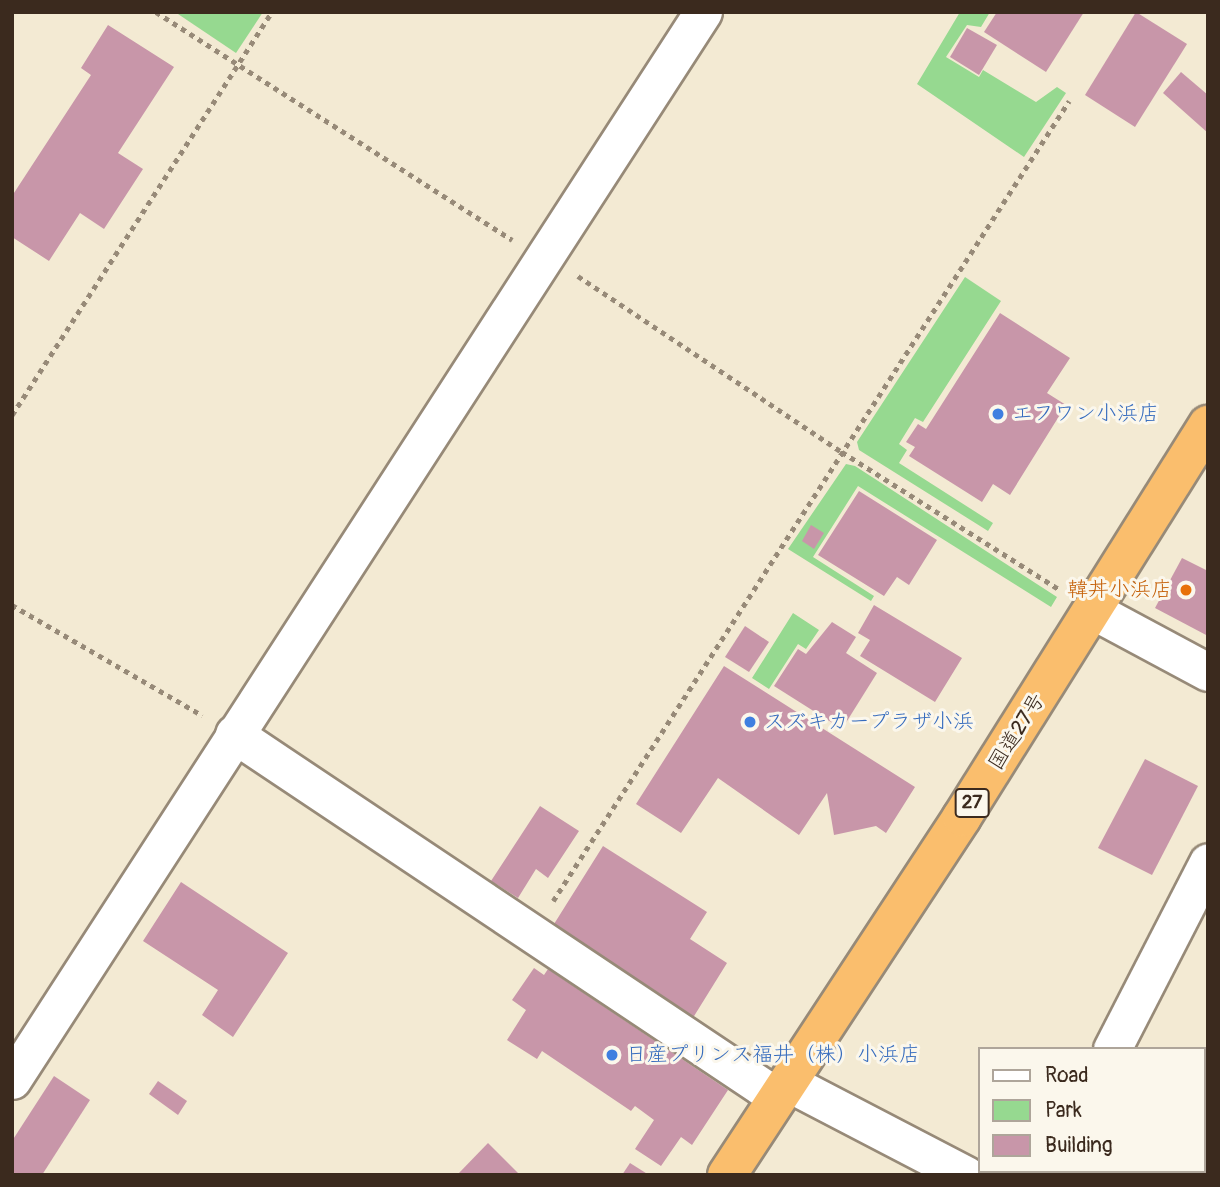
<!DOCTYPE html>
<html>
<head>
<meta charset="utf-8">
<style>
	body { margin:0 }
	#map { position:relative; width:1220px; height:1187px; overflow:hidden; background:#f3ead3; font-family:Pangolin,"Klee One",sans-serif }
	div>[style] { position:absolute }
	.green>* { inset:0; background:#96d990 }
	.building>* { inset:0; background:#c896a9 }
	.path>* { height:4.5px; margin-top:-2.25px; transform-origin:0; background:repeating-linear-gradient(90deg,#978a78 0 5px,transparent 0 10px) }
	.roads { filter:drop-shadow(2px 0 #978a78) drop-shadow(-2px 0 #978a78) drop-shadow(0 2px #978a78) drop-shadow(0 -2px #978a78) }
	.street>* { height:37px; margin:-18.5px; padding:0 18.5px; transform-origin:18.5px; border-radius:18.5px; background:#fff }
	.highway>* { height:38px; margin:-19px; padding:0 19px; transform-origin:19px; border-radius:19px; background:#fabe6d }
	.dots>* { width:19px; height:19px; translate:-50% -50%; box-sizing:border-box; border:4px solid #fbf7ec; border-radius:50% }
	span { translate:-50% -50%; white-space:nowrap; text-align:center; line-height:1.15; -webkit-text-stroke:6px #fbf7ec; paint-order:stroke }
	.shield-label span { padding:2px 5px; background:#fbf7ec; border:2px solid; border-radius:5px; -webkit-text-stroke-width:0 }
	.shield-label { font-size:19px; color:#3b2a1e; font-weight:700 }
	.shop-label { font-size:21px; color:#366cbe }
	.left { translate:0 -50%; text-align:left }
	.food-label { font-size:21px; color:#c56008 }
	.right { translate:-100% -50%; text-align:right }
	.street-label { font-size:21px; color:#3b2a1e }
	.frame { position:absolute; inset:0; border:14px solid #3b2a1e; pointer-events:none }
	.legend { position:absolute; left:978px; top:1047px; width:228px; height:126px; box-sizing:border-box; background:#fbf7ec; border:2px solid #aea59a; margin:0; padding:9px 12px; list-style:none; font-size:21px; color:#3b2a1e }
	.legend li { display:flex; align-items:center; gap:14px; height:35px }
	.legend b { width:35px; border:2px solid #aea59a }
</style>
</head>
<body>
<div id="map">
	<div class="green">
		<i style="clip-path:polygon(175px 12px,263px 12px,236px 53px)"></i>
		<i style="clip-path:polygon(960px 12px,990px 12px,981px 27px,967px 25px,946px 57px,979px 77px,983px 70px,1036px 102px,1057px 87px,1066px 93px,1024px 157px,917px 84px)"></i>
		<i style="clip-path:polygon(965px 277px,1001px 301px,923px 422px,915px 418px,899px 444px,907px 450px,899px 463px,993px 523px,988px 531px,859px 450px,857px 442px)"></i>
		<i style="clip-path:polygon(846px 464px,855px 466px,1057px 597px,1051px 607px,858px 486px,813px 557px,874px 596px,871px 601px,788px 549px)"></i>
		<i style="clip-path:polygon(793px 613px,819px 630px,806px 649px,798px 644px,769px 689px,752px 678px)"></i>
	</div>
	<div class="building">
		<i style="clip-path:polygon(997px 12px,1084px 12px,1046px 72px,984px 32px)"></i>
		<i style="clip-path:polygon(1136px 12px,1187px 44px,1135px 127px,1085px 95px)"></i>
		<i style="clip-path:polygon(108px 25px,174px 67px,118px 153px,143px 169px,104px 229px,80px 213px,49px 261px,12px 237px,12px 196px,91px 75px,81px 68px)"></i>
		<i style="clip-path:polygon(967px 28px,997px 45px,979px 75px,950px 57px)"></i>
		<i style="clip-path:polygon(1181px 72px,1208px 95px,1208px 133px,1163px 93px)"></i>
		<i style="clip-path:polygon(1000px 313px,1070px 358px,1047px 393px,1066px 405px,1010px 495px,993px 484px,982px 502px,909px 456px,915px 447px,906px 442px,918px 424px,926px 429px)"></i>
		<i style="clip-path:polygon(859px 491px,937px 540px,909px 585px,897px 577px,884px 596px,818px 555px)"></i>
		<i style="clip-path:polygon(811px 525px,824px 533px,814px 549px,802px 541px)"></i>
		<i style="clip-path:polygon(1182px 558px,1208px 571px,1208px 636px,1155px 608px)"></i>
		<i style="clip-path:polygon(874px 605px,962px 658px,935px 702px,860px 656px,870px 640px,858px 633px)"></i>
		<i style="clip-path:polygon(832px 622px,856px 637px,846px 653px,877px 673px,842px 729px,774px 686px,798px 649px,806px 654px)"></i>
		<i style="clip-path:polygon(745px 626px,769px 642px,749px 672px,725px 657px)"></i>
		<i style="clip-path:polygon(724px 666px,915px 787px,886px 833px,876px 826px,834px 835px,827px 793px,799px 835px,718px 778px,681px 833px,636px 804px)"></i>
		<i style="clip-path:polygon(1145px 759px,1198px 786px,1152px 875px,1098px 848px)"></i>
		<i style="clip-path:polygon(540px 806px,579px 831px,548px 878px,536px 869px,518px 898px,491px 881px)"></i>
		<i style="clip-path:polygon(603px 846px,707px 912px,690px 939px,727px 963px,691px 1021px,549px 932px)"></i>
		<i style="clip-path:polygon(181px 882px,288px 953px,233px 1037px,202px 1015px,218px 990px,143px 941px)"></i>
		<i style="clip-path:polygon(534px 968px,544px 975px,548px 969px,728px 1090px,692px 1145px,681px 1137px,661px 1166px,635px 1149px,654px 1120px,635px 1106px,631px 1111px,542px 1051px,537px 1059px,507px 1040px,526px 1010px,512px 1000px)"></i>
		<i style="clip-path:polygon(54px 1076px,90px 1100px,42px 1175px,12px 1175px,12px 1141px)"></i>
		<i style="clip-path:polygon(158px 1081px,187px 1101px,178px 1115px,149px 1094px)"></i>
		<i style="clip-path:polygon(488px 1143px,520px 1175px,457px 1175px)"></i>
		<i style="clip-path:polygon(630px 1163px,649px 1175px,622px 1175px)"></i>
	</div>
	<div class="path">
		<i style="left:156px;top:12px;width:423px;rotate:32.6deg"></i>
		<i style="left:578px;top:276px;width:317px;rotate:33.7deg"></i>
		<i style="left:842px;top:452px;width:258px;rotate:32.3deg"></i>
		<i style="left:12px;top:415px;width:480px;rotate:-57.2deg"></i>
		<i style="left:12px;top:605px;width:220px;rotate:30.1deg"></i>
		<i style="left:553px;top:901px;width:952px;rotate:-57.18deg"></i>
	</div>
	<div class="roads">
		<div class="street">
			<i style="left:1094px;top:611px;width:129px;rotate:28.2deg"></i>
			<i style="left:234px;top:734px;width:653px;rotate:33.76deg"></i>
			<i style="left:1112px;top:1049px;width:210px;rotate:-62.8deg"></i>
			<i style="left:12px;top:1080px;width:1272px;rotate:-57.1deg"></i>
			<i style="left:787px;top:1082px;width:202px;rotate:27.5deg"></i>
			<i style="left:1047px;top:1175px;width:4px;rotate:-63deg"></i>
		</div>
		<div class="highway">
			<i style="left:727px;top:1175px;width:428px;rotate:-56.7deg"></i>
			<i style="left:962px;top:817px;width:463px;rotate:-57.9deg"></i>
		</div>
	</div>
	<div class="dots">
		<i style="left:998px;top:414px;background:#3f7fe0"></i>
		<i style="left:1186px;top:590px;background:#e8710a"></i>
		<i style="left:750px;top:722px;background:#3f7fe0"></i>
		<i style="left:612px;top:1055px;background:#3f7fe0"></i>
	</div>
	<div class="shield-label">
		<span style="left:972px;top:803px">27</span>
	</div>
	<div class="shop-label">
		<span class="left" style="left:1012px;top:414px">エフワン小浜店</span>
		<span class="left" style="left:764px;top:722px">スズキカープラザ小浜</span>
		<span class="left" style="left:626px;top:1055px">日産プリンス福井（株）小浜店</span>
	</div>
	<div class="food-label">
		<span class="right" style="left:1172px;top:590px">韓丼小浜店</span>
	</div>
	<div class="street-label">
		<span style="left:1017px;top:732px;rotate:-58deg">国道27号</span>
	</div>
	<div class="frame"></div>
	<ul class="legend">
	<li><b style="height:9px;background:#fff"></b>Road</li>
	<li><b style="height:19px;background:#96d990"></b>Park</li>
	<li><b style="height:19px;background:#c896a9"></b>Building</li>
	</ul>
</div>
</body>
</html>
